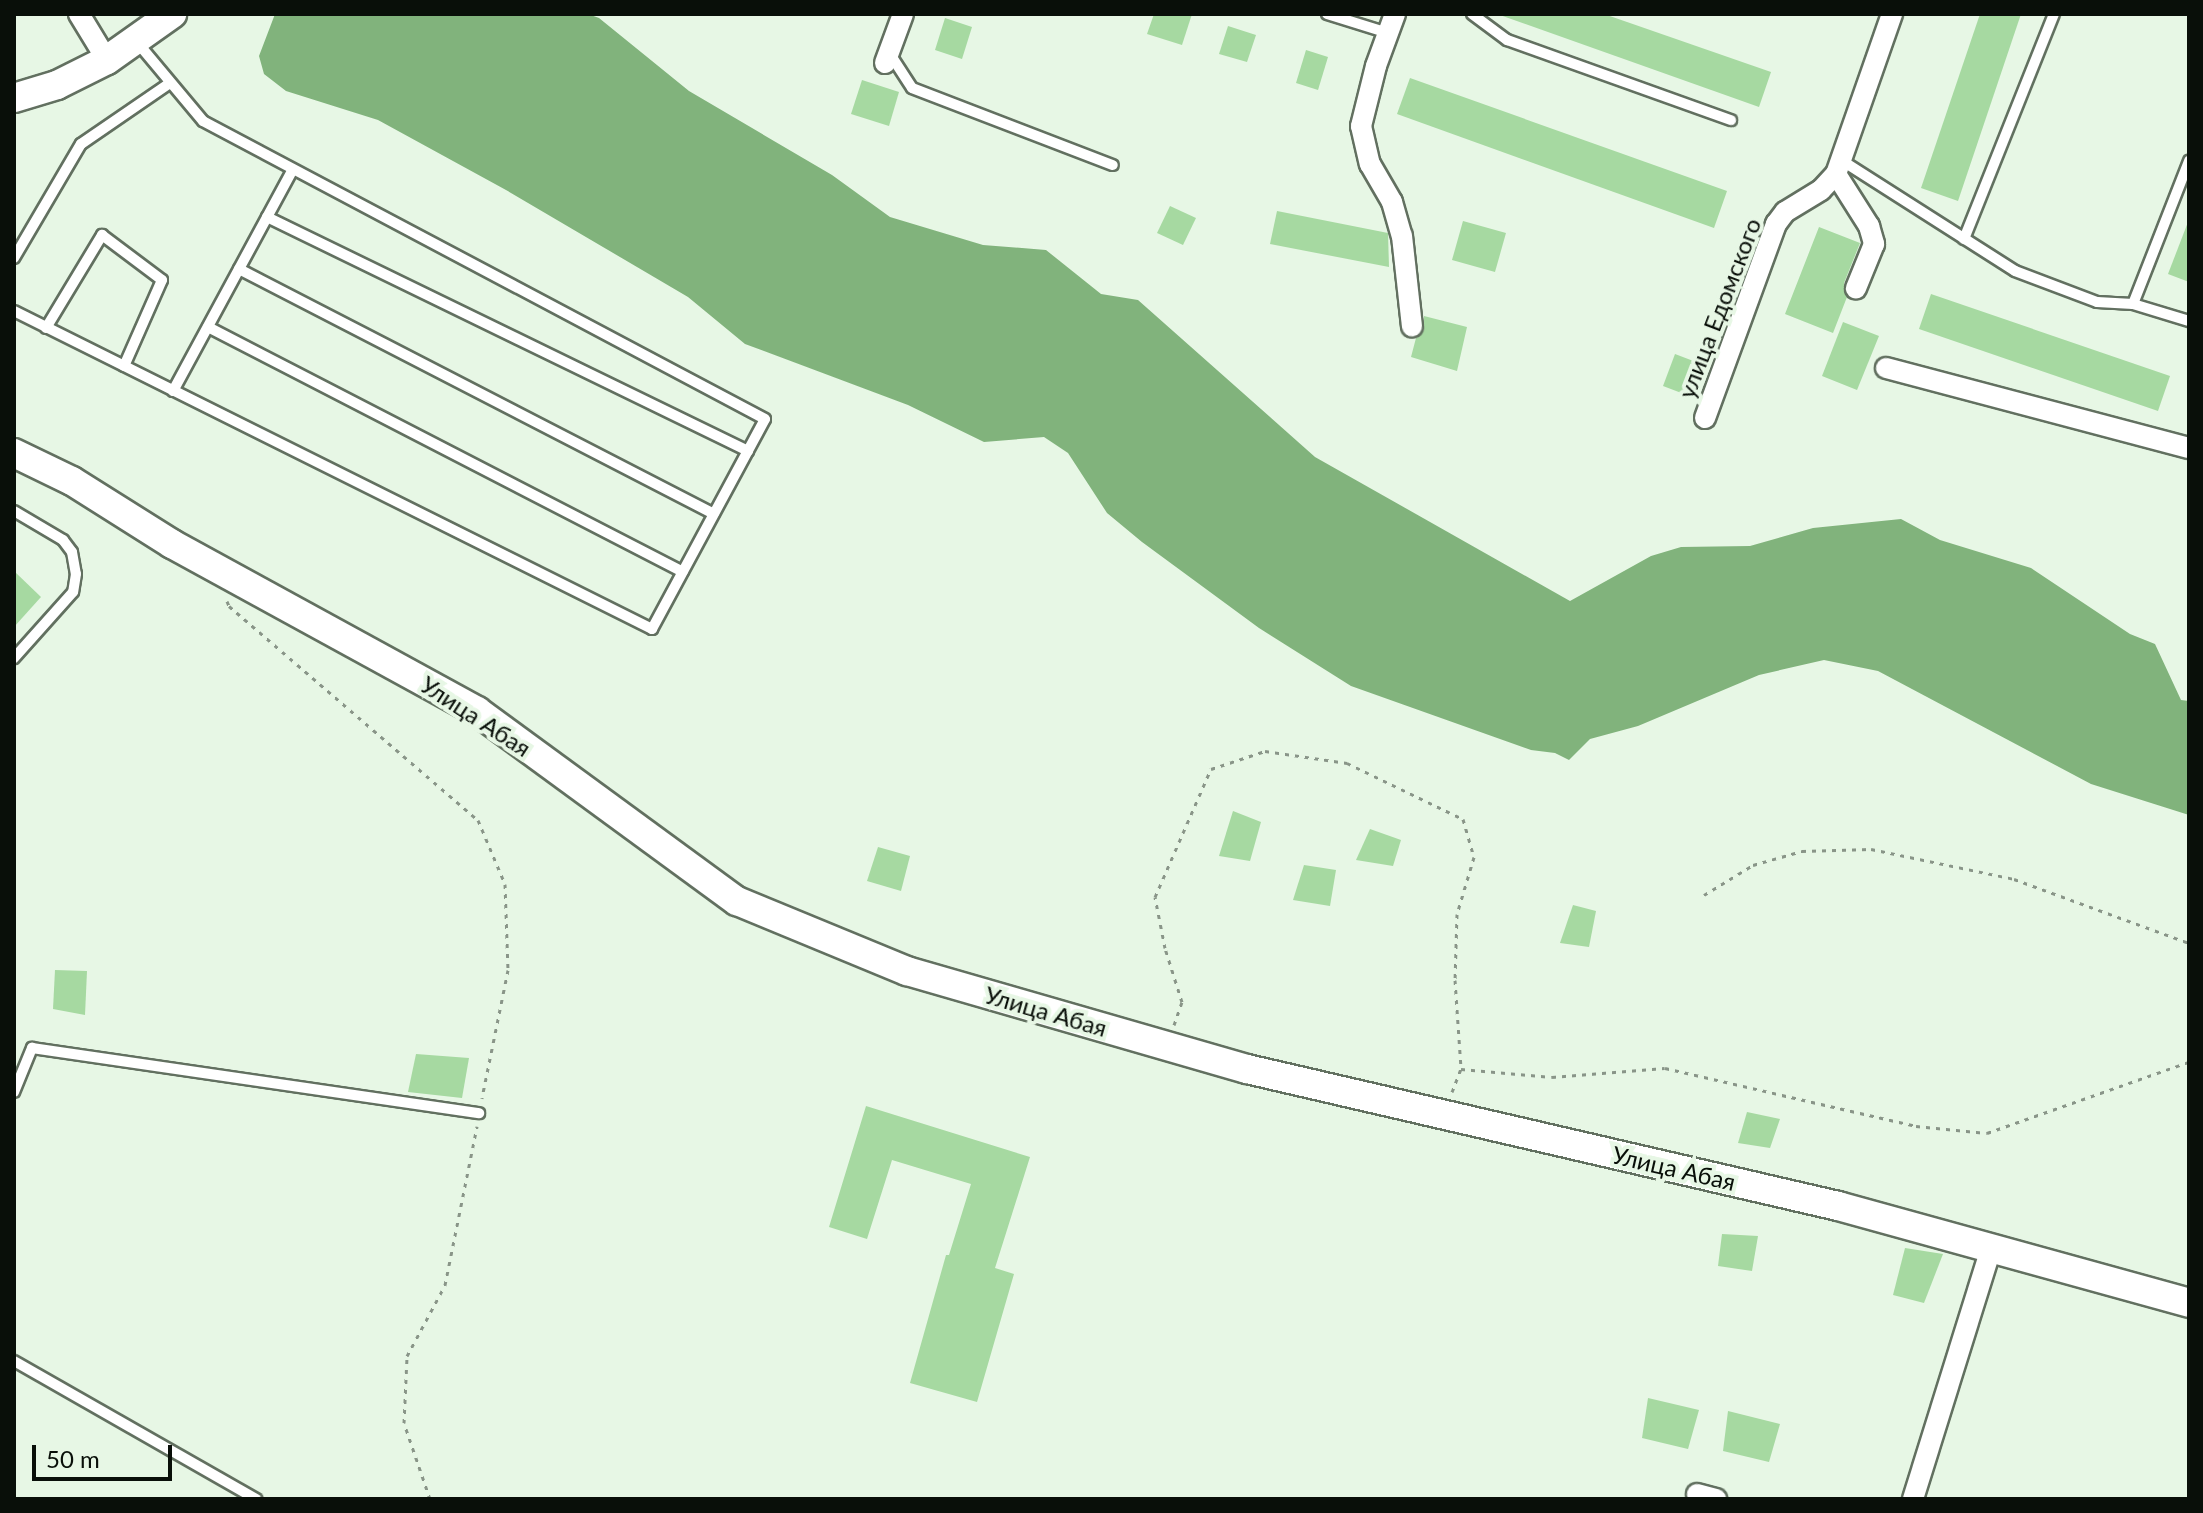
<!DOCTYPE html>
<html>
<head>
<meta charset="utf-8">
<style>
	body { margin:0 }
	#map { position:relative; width:2203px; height:1513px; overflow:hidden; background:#e7f7e5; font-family:Lato,sans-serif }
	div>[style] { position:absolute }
	.water>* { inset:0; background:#81b37c }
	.building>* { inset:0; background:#a6d9a1 }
	.path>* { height:3px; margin-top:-1.5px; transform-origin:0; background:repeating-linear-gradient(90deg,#899588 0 4px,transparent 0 10px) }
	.roads { filter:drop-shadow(2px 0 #627060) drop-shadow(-2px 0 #627060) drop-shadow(0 2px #627060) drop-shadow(0 -2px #627060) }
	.lane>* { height:10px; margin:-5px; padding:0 5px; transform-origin:5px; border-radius:5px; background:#fff }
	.street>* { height:20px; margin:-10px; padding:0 10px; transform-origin:10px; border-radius:10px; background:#fff }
	.secondary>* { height:28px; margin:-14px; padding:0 14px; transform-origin:14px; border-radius:14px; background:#fff }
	span { translate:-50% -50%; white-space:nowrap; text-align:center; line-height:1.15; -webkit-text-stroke:8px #e7f7e5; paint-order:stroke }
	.street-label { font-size:24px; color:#090f09 }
	.frame { position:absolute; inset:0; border:16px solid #090f09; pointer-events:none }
	.scale { position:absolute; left:32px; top:1445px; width:140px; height:36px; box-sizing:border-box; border:4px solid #090f09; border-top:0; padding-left:10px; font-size:24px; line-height:28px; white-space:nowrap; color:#090f09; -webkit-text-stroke:6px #e7f7e5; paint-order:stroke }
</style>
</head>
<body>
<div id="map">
	<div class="water">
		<i style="clip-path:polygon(275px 14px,588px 14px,599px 18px,689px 91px,832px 175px,890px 217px,983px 245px,1046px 250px,1101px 294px,1138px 300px,1315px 457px,1570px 601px,1651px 556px,1681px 547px,1750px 546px,1813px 528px,1901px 519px,1940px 540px,2031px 568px,2130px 634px,2155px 644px,2181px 700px,2189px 701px,2189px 815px,2091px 784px,1878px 671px,1824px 660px,1759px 675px,1638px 726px,1590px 739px,1569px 760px,1555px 753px,1531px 750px,1351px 686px,1259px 628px,1142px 542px,1107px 513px,1068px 453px,1044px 437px,984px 442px,908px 405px,745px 344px,688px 297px,506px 190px,378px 120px,286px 91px,264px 74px,259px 56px)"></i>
	</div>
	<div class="building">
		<i style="clip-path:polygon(1154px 14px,1192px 14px,1182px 45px,1147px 34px)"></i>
		<i style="clip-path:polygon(1497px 14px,1604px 14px,1771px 72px,1759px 107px)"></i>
		<i style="clip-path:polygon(1980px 14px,2021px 14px,1958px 201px,1921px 188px)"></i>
		<i style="clip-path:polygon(945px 18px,972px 27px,962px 59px,935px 50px)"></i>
		<i style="clip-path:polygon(1228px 26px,1256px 35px,1247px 62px,1219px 54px)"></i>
		<i style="clip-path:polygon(1306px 50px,1328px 57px,1318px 90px,1296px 83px)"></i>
		<i style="clip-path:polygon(1410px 78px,1727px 191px,1714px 228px,1397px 114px)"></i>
		<i style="clip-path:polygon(862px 80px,899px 92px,889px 126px,851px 114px)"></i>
		<i style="clip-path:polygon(1170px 206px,1196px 218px,1183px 245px,1157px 233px)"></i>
		<i style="clip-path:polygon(1277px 211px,1388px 233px,1389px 267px,1270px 244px)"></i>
		<i style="clip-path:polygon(1463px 221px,1506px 233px,1495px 272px,1452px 260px)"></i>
		<i style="clip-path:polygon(2188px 222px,2189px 222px,2189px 282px,2168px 274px)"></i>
		<i style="clip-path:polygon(1819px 227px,1860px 243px,1844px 283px,1847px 297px,1833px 333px,1785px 314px)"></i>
		<i style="clip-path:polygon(1931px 294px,2170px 376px,2158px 411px,1919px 329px)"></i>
		<i style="clip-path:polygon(1424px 316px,1467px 327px,1457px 371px,1411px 357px,1416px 338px,1424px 330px)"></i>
		<i style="clip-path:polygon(1843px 322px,1879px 336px,1857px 390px,1822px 376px)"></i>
		<i style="clip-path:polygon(1675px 354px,1696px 362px,1684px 394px,1663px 386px)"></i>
		<i style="clip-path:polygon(14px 571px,41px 597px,14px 627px)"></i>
		<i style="clip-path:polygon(1233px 811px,1261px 822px,1250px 861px,1219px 856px)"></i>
		<i style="clip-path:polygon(1370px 829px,1401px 840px,1393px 866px,1356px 860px)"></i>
		<i style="clip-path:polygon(878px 847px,910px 856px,901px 891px,867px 881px)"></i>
		<i style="clip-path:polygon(1304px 865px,1336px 870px,1330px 906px,1293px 900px)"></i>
		<i style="clip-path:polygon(1573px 905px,1596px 911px,1589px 947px,1560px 943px)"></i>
		<i style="clip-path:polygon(55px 970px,87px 971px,85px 1015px,53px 1009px)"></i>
		<i style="clip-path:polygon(416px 1054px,469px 1058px,462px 1098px,408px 1092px)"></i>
		<i style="clip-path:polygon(866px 1106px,1030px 1157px,995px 1268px,1014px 1274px,977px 1402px,910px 1383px,946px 1255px,949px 1255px,971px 1184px,892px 1160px,867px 1239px,829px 1227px)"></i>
		<i style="clip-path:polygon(1747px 1112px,1780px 1119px,1770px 1148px,1738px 1143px)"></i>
		<i style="clip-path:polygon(1722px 1234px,1758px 1236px,1752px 1271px,1718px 1266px)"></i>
		<i style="clip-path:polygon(1905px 1248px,1943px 1254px,1924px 1303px,1893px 1295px)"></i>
		<i style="clip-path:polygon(1648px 1398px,1699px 1410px,1688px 1449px,1642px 1438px)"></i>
		<i style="clip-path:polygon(1728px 1411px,1780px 1424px,1769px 1462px,1723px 1451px)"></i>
	</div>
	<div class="path">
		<i style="left:227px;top:601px;width:5px;rotate:68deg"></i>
		<i style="left:229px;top:606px;width:328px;rotate:40.7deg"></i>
		<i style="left:478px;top:820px;width:69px;rotate:67.1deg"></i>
		<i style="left:505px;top:884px;width:86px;rotate:88deg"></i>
		<i style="left:508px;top:970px;width:131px;rotate:101.5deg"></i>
		<i style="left:1704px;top:895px;width:57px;rotate:-31.5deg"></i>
		<i style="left:1753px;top:865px;width:51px;rotate:-15.9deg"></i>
		<i style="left:1802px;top:851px;width:69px;rotate:-1.7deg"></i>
		<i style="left:1871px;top:849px;width:146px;rotate:11.8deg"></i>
		<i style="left:2014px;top:879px;width:186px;rotate:20.1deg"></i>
		<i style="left:1174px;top:1025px;width:24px;rotate:-71deg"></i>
		<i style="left:1182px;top:1002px;width:57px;rotate:-107.5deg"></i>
		<i style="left:1165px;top:948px;width:52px;rotate:-101.1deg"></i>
		<i style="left:1155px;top:897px;width:140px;rotate:-66.4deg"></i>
		<i style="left:1211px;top:769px;width:57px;rotate:-18.4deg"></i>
		<i style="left:1265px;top:751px;width:83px;rotate:8.3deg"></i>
		<i style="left:1347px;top:763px;width:129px;rotate:25.8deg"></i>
		<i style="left:1463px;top:819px;width:40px;rotate:74deg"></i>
		<i style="left:1474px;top:857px;width:59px;rotate:106.6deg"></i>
		<i style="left:1457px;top:914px;width:66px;rotate:91.7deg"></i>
		<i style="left:1455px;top:980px;width:89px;rotate:86.1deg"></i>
		<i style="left:1452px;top:1092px;width:25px;rotate:-69deg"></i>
		<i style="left:1461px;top:1069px;width:91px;rotate:5deg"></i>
		<i style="left:1552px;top:1077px;width:113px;rotate:-4.6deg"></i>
		<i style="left:1665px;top:1068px;width:258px;rotate:13deg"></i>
		<i style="left:1916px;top:1126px;width:71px;rotate:5.6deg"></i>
		<i style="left:1987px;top:1133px;width:214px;rotate:-19.4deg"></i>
		<i style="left:430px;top:1499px;width:80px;rotate:-108.9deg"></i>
		<i style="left:404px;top:1423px;width:67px;rotate:-87.4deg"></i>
		<i style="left:407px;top:1356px;width:81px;rotate:-61.8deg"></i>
		<i style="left:445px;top:1285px;width:162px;rotate:-78.6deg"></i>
	</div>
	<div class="roads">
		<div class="lane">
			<i style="left:1327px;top:14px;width:64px;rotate:17.3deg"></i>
			<i style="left:1472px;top:14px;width:44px;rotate:36.6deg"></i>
			<i style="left:1507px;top:40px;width:238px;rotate:19.7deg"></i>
			<i style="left:890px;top:54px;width:40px;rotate:57.1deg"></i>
			<i style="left:912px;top:88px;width:215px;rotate:21deg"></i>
			<i style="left:1841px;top:160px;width:206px;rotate:32.5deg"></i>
			<i style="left:2015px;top:271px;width:88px;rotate:20.7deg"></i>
			<i style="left:2097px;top:302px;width:36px;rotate:3deg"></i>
			<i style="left:2133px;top:304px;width:154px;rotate:-68.6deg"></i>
			<i style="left:267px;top:217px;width:535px;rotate:25.94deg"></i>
			<i style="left:1964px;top:239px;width:242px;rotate:-68.2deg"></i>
			<i style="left:14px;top:258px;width:132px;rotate:-59.6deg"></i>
			<i style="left:81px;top:144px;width:108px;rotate:-34.4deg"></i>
			<i style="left:239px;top:269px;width:534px;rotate:27.28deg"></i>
			<i style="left:2133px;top:304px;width:59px;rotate:16.9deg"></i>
			<i style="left:14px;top:311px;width:713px;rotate:26.49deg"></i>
			<i style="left:652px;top:629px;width:238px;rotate:-61.7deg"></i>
			<i style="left:765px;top:419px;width:636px;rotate:-152.07deg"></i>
			<i style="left:203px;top:121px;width:103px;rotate:-129.9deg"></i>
			<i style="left:208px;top:327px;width:534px;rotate:27.28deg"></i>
			<i style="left:46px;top:328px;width:109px;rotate:-58.9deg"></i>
			<i style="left:102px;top:235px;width:75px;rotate:36.9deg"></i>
			<i style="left:162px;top:280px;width:94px;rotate:113.8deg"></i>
			<i style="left:173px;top:391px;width:252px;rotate:-61.6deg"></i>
			<i style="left:14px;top:511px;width:57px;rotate:30.6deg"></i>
			<i style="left:63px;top:540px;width:15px;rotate:53deg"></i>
			<i style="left:72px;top:552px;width:22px;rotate:80deg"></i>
			<i style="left:76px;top:574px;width:18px;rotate:99deg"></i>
			<i style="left:73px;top:592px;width:89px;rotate:131.8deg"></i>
			<i style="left:14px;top:1092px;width:48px;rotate:-67.8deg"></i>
			<i style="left:32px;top:1048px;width:452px;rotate:8.3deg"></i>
			<i style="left:14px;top:1361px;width:279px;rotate:29.7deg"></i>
		</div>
		<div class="street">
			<i style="left:79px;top:14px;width:54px;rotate:58.7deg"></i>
			<i style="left:1395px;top:14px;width:55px;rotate:110.1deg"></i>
			<i style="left:1376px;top:66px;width:62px;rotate:104deg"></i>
			<i style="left:1361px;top:126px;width:39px;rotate:77deg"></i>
			<i style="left:1370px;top:164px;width:44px;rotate:59.9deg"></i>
			<i style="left:1392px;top:202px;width:35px;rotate:74deg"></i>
			<i style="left:1402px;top:236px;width:91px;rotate:83.7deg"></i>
			<i style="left:885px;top:63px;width:52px;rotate:-69.8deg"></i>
			<i style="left:1836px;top:174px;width:62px;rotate:57.6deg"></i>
			<i style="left:1869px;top:226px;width:19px;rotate:74deg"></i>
			<i style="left:1874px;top:244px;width:48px;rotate:112.2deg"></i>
			<i style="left:1886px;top:368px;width:313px;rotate:14.8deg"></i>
			<i style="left:1705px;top:418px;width:207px;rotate:-69.9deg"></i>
			<i style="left:1776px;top:224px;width:15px;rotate:-53deg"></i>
			<i style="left:1785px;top:212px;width:42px;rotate:-31.4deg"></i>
			<i style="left:1821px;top:190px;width:22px;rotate:-47deg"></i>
			<i style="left:1836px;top:174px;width:170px;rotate:-70.7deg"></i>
			<i style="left:1697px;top:1494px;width:20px;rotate:15deg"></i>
			<i style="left:1913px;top:1499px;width:262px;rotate:-72.7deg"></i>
		</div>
		<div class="secondary">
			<i style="left:14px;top:98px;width:45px;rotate:-16.8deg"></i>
			<i style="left:57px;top:85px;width:56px;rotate:-26.6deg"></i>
			<i style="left:107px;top:60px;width:80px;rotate:-35.3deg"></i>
			<i style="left:14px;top:453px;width:64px;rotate:25.8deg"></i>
			<i style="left:72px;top:481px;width:118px;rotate:32.2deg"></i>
			<i style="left:172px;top:544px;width:348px;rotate:28.7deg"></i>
			<i style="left:477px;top:711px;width:322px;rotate:36.2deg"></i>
			<i style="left:737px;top:901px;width:184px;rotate:22.4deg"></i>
			<i style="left:907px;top:971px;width:354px;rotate:16.1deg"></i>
			<i style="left:1247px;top:1069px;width:607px;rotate:13.05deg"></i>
			<i style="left:1838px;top:1206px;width:364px;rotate:15.4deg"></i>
		</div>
	</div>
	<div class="street-label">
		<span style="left:1719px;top:308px;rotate:-69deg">улица Едомского</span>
		<span style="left:476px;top:716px;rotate:33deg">Улица Абая</span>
		<span style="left:1046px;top:1011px;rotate:16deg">Улица Абая</span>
		<span style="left:1674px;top:1168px;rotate:13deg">Улица Абая</span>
	</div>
	<div class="frame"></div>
	<div class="scale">50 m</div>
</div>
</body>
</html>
